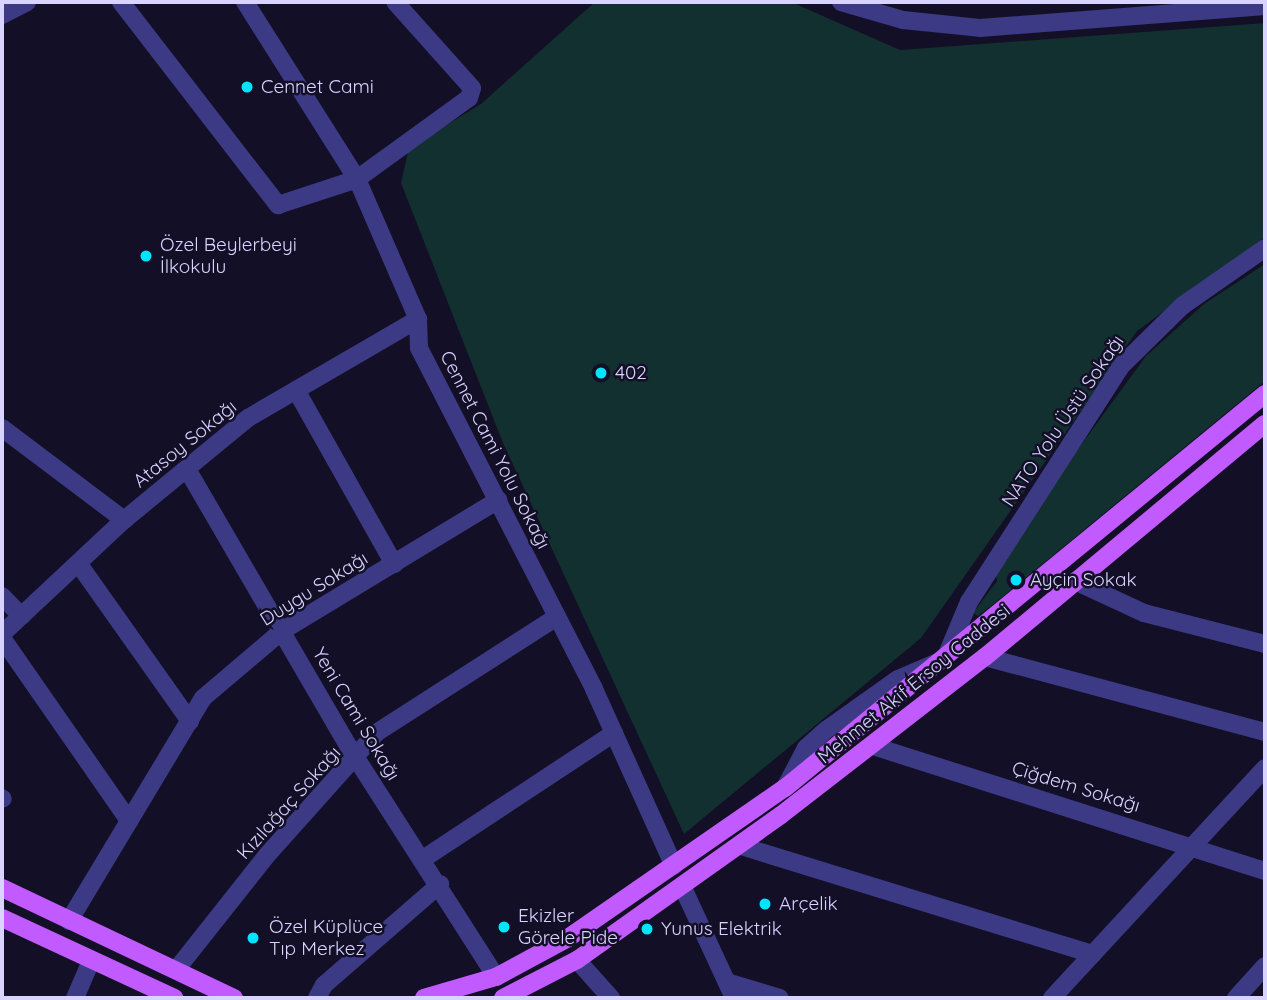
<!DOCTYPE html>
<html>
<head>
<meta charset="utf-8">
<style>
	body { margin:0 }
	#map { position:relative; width:1267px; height:1000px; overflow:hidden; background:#130f26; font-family:Quicksand,sans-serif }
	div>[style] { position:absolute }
	.green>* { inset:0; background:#12302f }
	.minor>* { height:18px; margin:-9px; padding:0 9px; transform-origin:9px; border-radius:9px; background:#3d3a85 }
	.major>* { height:18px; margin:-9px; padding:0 9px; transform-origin:9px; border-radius:9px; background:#c25bff }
	.dots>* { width:19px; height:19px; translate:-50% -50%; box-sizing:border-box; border:4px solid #130f26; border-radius:50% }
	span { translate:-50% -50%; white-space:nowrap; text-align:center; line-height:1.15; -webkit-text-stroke:5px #130f26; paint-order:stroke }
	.poi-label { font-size:19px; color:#d9d4ff }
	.left { translate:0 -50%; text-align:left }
	.street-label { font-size:19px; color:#d9d4ff }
	.frame { position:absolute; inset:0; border:4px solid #d9d4ff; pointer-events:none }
</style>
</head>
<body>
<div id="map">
	<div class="green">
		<i style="clip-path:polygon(595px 2px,791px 2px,900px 50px,1265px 23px,1265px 237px,1137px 331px,921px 638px,684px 834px,503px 443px,401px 183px,409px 148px,481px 104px)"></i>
		<i style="clip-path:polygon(1265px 264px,1265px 381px,995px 603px,978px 616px,973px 613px,997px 581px,996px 575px,1062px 471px,1146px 356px,1204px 304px)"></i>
	</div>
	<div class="minor">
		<i style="left:121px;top:2px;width:257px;rotate:52.3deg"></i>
		<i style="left:278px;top:205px;width:83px;rotate:-18.2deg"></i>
		<i style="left:357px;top:179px;width:138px;rotate:-35.9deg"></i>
		<i style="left:469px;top:98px;width:10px;rotate:-73deg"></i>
		<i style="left:472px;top:88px;width:115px;rotate:-131.8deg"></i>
		<i style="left:245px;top:2px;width:209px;rotate:57.7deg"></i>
		<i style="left:357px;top:179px;width:153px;rotate:66.5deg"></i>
		<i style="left:418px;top:319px;width:29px;rotate:88deg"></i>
		<i style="left:419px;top:348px;width:383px;rotate:62.8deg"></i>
		<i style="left:594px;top:689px;width:194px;rotate:65.7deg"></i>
		<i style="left:841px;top:2px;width:65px;rotate:16.2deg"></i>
		<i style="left:903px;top:20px;width:77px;rotate:5.9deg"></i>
		<i style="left:980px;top:28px;width:286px;rotate:-4.4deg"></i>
		<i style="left:2px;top:15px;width:28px;rotate:-27deg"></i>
		<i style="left:296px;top:390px;width:200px;rotate:60.6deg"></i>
		<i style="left:2px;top:428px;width:153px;rotate:37deg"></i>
		<i style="left:187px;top:469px;width:322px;rotate:59.8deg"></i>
		<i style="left:349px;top:747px;width:273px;rotate:57.4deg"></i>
		<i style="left:78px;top:563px;width:194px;rotate:54.7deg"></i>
		<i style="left:1075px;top:581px;width:76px;rotate:24.9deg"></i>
		<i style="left:1144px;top:613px;width:125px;rotate:14.4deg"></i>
		<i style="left:2px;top:596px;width:28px;rotate:46deg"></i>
		<i style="left:2px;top:634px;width:167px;rotate:-43.1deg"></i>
		<i style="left:124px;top:520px;width:161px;rotate:-39.4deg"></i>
		<i style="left:248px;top:418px;width:197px;rotate:-30.2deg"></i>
		<i style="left:2px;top:638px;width:223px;rotate:55.2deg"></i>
		<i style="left:985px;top:657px;width:290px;rotate:15deg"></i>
		<i style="left:873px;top:746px;width:411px;rotate:17.7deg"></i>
		<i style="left:785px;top:788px;width:45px;rotate:-62.3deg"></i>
		<i style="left:806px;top:748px;width:27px;rotate:-42deg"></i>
		<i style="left:826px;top:730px;width:88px;rotate:-35.3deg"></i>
		<i style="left:898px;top:679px;width:51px;rotate:-23.1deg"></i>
		<i style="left:945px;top:659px;width:62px;rotate:-67.2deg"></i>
		<i style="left:969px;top:602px;width:281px;rotate:-57.2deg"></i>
		<i style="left:1121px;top:366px;width:86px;rotate:-44.5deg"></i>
		<i style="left:1182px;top:306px;width:101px;rotate:-34.9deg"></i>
		<i style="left:2px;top:798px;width:1px;rotate:45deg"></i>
		<i style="left:741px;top:846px;width:368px;rotate:17.1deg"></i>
		<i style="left:423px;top:859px;width:229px;rotate:-33.4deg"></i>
		<i style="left:683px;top:888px;width:121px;rotate:65.1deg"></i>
		<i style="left:69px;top:921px;width:260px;rotate:-59deg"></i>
		<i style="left:203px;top:698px;width:104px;rotate:-40.3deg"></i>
		<i style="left:282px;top:631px;width:253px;rotate:-31.2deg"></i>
		<i style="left:577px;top:960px;width:51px;rotate:48.2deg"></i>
		<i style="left:176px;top:970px;width:148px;rotate:-51.6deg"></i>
		<i style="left:268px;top:854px;width:162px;rotate:-48.2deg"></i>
		<i style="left:376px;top:733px;width:215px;rotate:-32.7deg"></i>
		<i style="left:727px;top:982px;width:55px;rotate:16.8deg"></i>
		<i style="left:75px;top:998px;width:40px;rotate:-66.6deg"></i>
		<i style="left:317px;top:998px;width:15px;rotate:-62deg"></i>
		<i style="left:324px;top:985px;width:154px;rotate:-41deg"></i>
		<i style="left:1052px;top:998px;width:313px;rotate:-47.2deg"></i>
		<i style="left:1236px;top:998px;width:43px;rotate:-47.8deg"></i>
	</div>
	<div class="major">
		<i style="left:2px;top:888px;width:257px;rotate:25.4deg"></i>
		<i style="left:2px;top:918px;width:190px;rotate:24.9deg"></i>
		<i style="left:424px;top:998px;width:75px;rotate:-16.3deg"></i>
		<i style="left:496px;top:977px;width:82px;rotate:-28.4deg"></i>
		<i style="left:568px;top:938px;width:264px;rotate:-34.7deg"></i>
		<i style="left:785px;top:788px;width:621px;rotate:-39.38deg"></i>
		<i style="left:503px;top:998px;width:83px;rotate:-27.2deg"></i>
		<i style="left:577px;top:960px;width:250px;rotate:-35.4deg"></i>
		<i style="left:781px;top:815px;width:258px;rotate:-37.8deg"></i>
		<i style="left:985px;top:657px;width:364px;rotate:-39.8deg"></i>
	</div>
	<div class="dots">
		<i style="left:247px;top:87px;background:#00e5ff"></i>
		<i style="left:146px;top:256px;background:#00e5ff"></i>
		<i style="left:601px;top:373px;background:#00e5ff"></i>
		<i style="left:1016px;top:580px;background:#00e5ff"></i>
		<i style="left:765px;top:904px;background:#00e5ff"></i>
		<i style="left:504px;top:927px;background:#00e5ff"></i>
		<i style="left:647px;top:929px;background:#00e5ff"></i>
		<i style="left:253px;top:938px;background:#00e5ff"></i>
	</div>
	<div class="poi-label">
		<span class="left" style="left:261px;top:87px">Cennet Cami</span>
		<span class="left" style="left:160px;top:256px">Özel Beylerbeyi<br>İlkokulu</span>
		<span class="left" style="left:615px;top:373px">402</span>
		<span class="left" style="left:1030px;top:580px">Ayçin Sokak</span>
		<span class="left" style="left:779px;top:904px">Arçelik</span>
		<span class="left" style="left:518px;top:927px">Ekizler<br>Görele Pide</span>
		<span class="left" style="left:269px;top:938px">Özel Küplüce<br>Tıp Merkez</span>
		<span class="left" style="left:661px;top:929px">Yunus Elektrik</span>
	</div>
	<div class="street-label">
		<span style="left:1063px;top:421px;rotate:-56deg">NATO Yolu Üstü Sokağı</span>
		<span style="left:185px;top:444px;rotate:-39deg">Atasoy Sokağı</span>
		<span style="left:495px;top:450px;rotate:63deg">Cennet Cami Yolu Sokağı</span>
		<span style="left:314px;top:589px;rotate:-32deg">Duygu Sokağı</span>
		<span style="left:914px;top:684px;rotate:-39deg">Mehmet Akif Ersoy Caddesi</span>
		<span style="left:356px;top:714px;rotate:59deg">Yeni Cami Sokağı</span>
		<span style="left:1076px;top:787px;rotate:17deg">Çiğdem Sokağı</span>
		<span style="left:289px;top:803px;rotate:-48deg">Kızılağaç Sokağı</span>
	</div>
	<div class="frame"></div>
</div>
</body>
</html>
